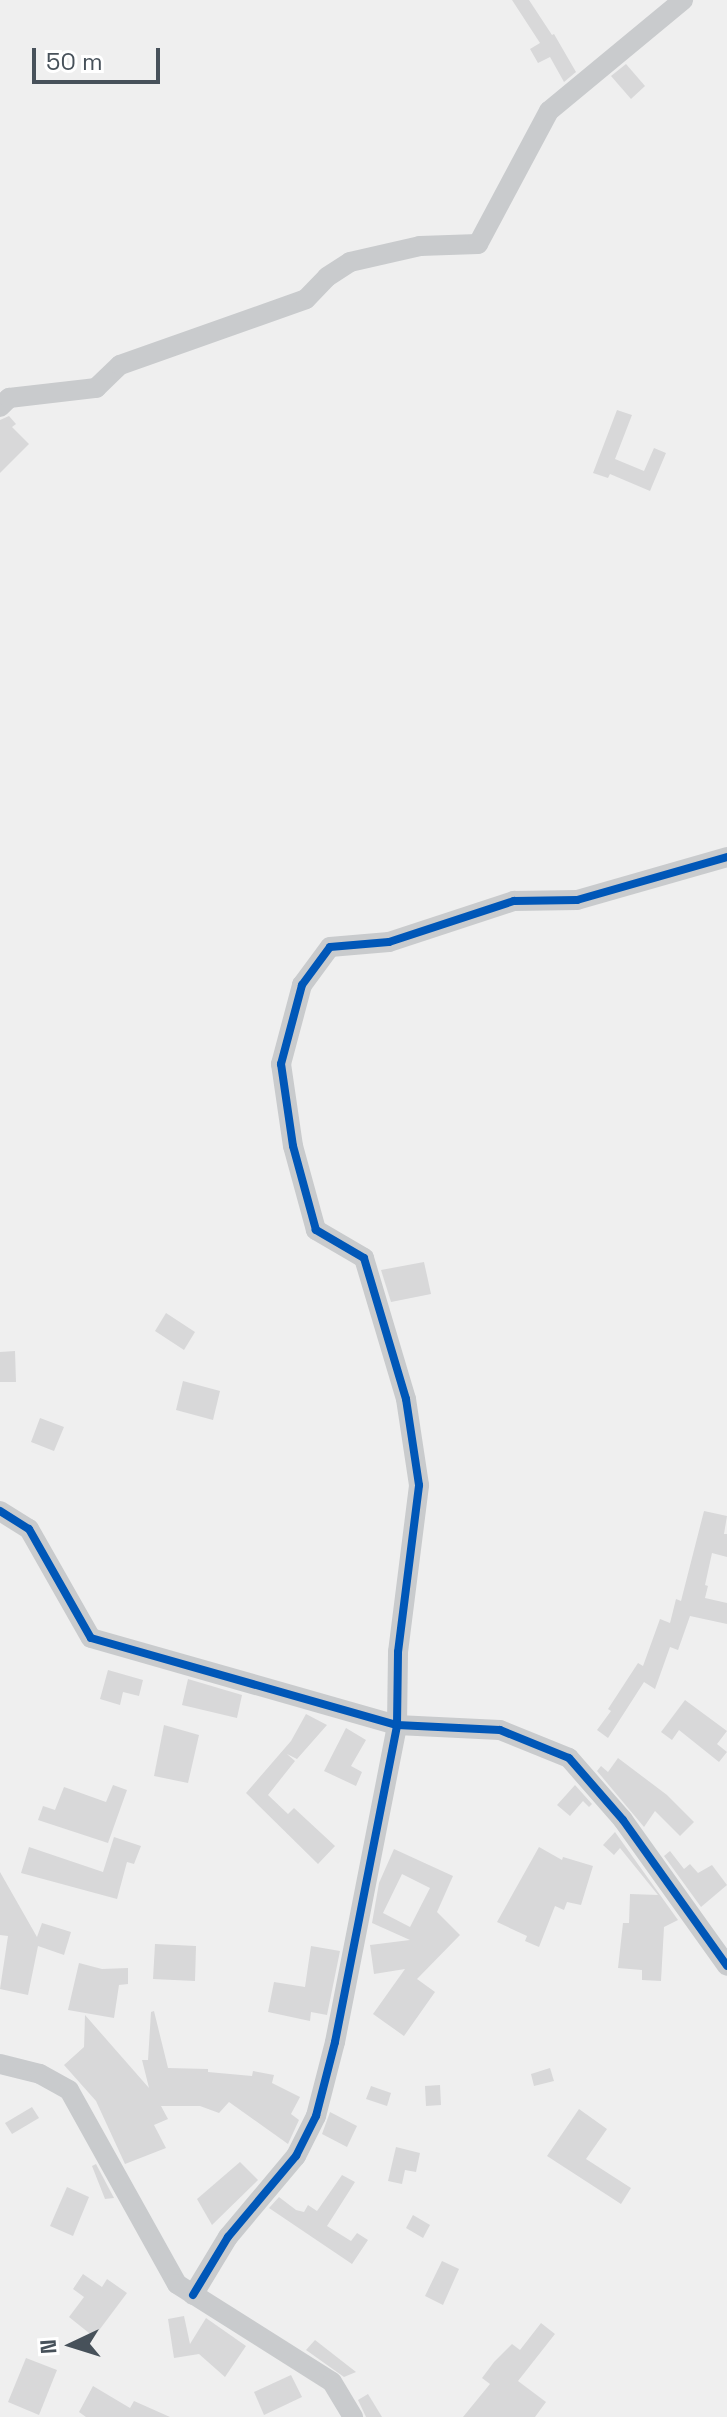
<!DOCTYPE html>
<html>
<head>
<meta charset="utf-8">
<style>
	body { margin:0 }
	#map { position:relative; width:727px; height:2417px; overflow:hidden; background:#efefef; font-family:"Space Grotesk",sans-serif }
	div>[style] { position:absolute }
	.building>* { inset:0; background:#d8d8d9 }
	.minor>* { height:20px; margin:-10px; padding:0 10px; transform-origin:10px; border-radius:10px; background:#c9cbcd }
	.cycleway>* { height:8px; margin:-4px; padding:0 4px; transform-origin:4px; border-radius:4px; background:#0057b8 }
	span { translate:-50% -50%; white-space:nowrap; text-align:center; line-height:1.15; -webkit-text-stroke:7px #fff; paint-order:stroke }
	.north { position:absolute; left:32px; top:2305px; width:80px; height:80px; -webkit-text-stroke:6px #fff; paint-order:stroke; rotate:266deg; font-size:22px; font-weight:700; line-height:32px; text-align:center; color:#47515a }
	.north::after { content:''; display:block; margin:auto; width:28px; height:36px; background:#47515a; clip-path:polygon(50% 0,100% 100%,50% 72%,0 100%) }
	.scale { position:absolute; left:32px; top:48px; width:128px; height:36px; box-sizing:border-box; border:4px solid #47515a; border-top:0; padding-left:10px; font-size:24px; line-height:28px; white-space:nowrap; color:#47515a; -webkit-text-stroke:6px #fff; paint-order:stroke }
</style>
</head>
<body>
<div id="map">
	<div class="building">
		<i style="clip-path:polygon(512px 0,529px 0,552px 35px,554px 34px,576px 72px,564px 82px,550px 57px,538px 63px,530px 49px,540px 43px)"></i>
		<i style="clip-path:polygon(626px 64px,645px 86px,631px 99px,611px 76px)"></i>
		<i style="clip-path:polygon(617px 410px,632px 415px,615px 459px,644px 471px,654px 448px,666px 453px,650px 491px,610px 474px,608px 478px,593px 473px)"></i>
		<i style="clip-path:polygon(9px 416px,16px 424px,12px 427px,29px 444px,0 473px,0 420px)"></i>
		<i style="clip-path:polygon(424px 1262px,431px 1294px,391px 1302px,381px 1270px)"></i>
		<i style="clip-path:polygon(166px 1313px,195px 1332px,184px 1350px,155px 1331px)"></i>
		<i style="clip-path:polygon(15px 1351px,16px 1382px,0 1382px,0 1352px)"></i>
		<i style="clip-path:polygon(183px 1381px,220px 1391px,213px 1420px,176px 1410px)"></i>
		<i style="clip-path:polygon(40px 1418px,64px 1427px,54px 1451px,31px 1442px)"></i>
		<i style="clip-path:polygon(704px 1511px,727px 1516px,724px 1534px,727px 1534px,727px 1557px,712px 1553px,705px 1585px,708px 1586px,705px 1598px,727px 1603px,727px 1624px,690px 1616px,678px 1650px,670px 1647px,655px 1689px,644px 1682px,608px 1738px,597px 1730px,611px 1711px,608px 1709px,638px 1663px,643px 1666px,660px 1619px,670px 1623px,676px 1599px,681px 1601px)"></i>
		<i style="clip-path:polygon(108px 1670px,143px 1680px,139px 1696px,123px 1692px,120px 1705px,100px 1699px)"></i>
		<i style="clip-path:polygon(188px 1679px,242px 1695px,237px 1718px,182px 1705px)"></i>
		<i style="clip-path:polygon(685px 1700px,727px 1731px,717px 1744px,727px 1752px,719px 1762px,679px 1730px,672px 1740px,661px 1732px)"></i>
		<i style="clip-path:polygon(306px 1714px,327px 1725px,297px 1759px,287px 1754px,295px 1761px,268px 1795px,288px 1814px,294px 1808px,335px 1846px,318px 1864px,246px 1793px,291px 1741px)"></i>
		<i style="clip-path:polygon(164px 1725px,199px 1735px,188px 1783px,154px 1776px)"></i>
		<i style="clip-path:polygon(346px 1728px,366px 1740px,351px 1766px,362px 1772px,356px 1786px,324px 1771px)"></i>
		<i style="clip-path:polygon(618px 1758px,667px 1795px,694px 1822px,680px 1836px,655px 1811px,644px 1827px,597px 1771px,601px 1766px,608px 1772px)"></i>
		<i style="clip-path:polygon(113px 1785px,127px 1790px,108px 1843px,38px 1820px,43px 1806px,55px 1810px,64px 1787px,106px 1802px)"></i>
		<i style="clip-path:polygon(575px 1785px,592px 1804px,589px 1807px,583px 1801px,570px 1816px,557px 1805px)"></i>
		<i style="clip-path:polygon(615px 1832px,678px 1920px,664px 1927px,661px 1981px,642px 1980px,642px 1970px,618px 1968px,623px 1923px,629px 1923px,630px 1894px,658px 1895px,620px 1848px,614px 1855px,603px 1845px)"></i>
		<i style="clip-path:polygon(114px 1837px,141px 1846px,134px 1864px,127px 1862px,117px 1899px,21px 1873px,29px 1847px,103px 1872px)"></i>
		<i style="clip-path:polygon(539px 1847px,562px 1860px,563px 1857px,593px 1866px,581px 1905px,567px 1902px,564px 1910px,555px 1906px,539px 1947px,525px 1941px,527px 1936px,497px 1922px)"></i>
		<i style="clip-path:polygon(evenodd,394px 1849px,453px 1876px,437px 1912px,460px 1935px,417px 1979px,435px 1992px,404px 2036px,373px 2014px,405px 1969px,374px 1974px,370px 1945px,410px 1940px,372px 1923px,379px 1883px,394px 1849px,402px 1874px,430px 1888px,410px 1927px,383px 1913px,402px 1874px)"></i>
		<i style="clip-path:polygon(670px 1851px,684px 1869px,690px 1864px,698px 1873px,712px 1865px,727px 1885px,701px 1907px,664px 1856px)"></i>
		<i style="clip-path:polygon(0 1872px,37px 1937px,42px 1923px,71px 1932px,64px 1955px,38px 1946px,28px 1995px,0 1989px,8px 1936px,0 1935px)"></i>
		<i style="clip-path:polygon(155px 1944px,196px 1946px,195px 1981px,153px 1979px)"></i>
		<i style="clip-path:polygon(311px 1946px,340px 1951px,327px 2015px,311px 2012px,310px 2021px,268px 2012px,274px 1982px,305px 1987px)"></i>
		<i style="clip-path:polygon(79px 1963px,102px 1969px,128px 1968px,128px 1984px,119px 1985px,114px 2018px,68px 2010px)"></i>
		<i style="clip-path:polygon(154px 2011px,168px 2068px,208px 2069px,208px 2072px,252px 2076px,253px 2071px,274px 2075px,272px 2083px,300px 2097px,291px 2114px,299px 2120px,288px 2144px,229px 2102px,219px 2113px,200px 2106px,161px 2106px,168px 2119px,154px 2125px,166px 2148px,125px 2164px,96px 2101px,64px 2065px,84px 2047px,85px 2015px,149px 2088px,142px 2060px,148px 2060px,151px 2012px)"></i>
		<i style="clip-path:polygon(550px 2068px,554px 2081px,534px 2086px,531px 2074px)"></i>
		<i style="clip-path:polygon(440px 2085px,441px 2105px,426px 2106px,425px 2086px)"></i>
		<i style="clip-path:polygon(371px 2086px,391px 2093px,387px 2106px,366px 2099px)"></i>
		<i style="clip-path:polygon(32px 2107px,39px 2118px,12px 2134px,5px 2123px)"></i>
		<i style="clip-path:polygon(579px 2109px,607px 2129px,586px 2159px,631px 2188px,621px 2204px,547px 2156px)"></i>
		<i style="clip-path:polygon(330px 2112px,357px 2126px,347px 2147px,322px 2134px)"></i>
		<i style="clip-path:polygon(396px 2147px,420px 2153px,416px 2172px,405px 2170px,402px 2184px,388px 2181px)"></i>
		<i style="clip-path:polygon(240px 2162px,258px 2180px,212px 2225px,197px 2199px)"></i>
		<i style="clip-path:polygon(96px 2164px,114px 2198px,105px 2199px,92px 2166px)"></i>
		<i style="clip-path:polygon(342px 2175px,355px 2182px,327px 2226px,351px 2241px,357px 2233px,368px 2240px,352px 2264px,269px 2208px,279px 2197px,296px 2210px,304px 2212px,308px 2205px,317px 2211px)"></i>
		<i style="clip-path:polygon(67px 2187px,89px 2197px,73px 2236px,50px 2226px)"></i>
		<i style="clip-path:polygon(413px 2215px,430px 2225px,423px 2238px,406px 2228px)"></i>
		<i style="clip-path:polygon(442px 2261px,459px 2269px,443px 2305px,425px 2296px)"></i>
		<i style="clip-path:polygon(83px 2274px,102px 2287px,107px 2279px,127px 2293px,94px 2337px,69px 2317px,84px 2297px,73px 2289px)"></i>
		<i style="clip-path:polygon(184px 2316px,190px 2344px,206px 2318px,246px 2346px,225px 2377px,199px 2354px,174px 2358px,168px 2319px)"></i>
		<i style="clip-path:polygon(541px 2323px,555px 2334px,518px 2381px,546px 2402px,535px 2417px,463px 2417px,490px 2384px,482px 2378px,494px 2362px,512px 2344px,520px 2350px)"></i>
		<i style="clip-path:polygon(315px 2340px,356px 2372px,344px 2377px,306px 2350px)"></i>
		<i style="clip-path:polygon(26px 2358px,57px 2370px,39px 2415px,8px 2402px)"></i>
		<i style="clip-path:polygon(291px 2375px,302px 2397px,264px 2415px,254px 2392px)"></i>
		<i style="clip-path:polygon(93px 2386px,130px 2408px,134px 2401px,170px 2417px,86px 2417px,79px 2412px)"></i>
		<i style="clip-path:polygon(368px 2394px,382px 2417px,366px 2417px,358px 2400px)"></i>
	</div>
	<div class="minor">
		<i style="left:0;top:407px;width:13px;rotate:-45deg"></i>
		<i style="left:9px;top:398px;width:88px;rotate:-6.6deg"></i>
		<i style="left:96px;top:388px;width:33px;rotate:-44deg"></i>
		<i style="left:120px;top:365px;width:197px;rotate:-19.5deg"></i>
		<i style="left:306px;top:299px;width:30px;rotate:-46deg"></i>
		<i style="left:327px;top:277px;width:27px;rotate:-33deg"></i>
		<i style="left:350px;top:262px;width:72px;rotate:-12.9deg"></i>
		<i style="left:420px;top:246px;width:58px;rotate:-2deg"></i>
		<i style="left:478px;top:244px;width:151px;rotate:-61.9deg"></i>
		<i style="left:549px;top:111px;width:174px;rotate:-39.6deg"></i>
		<i style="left:0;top:1511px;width:34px;rotate:32deg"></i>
		<i style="left:29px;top:1529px;width:125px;rotate:60.4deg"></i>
		<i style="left:91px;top:1638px;width:318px;rotate:15.9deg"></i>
		<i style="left:397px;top:1725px;width:103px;rotate:2.8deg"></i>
		<i style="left:500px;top:1730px;width:74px;rotate:22.1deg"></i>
		<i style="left:569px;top:1758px;width:82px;rotate:48.9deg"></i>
		<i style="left:623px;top:1820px;width:179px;rotate:54.5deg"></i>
		<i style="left:0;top:2064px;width:41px;rotate:14deg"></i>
		<i style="left:40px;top:2074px;width:33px;rotate:29deg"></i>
		<i style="left:69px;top:2090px;width:222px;rotate:60.9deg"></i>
		<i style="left:177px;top:2284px;width:183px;rotate:32.3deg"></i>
		<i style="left:332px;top:2382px;width:41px;rotate:59deg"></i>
		<i style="left:193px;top:2295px;width:68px;rotate:-58.9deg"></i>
		<i style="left:228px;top:2237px;width:106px;rotate:-50deg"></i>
		<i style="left:296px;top:2156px;width:45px;rotate:-63.4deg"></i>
		<i style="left:316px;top:2116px;width:76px;rotate:-75.6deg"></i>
		<i style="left:335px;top:2042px;width:323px;rotate:-78.9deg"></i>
		<i style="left:397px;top:1725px;width:73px;rotate:-89.2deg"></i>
		<i style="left:398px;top:1652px;width:168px;rotate:-82.8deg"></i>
		<i style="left:419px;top:1485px;width:87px;rotate:-98.6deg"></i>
		<i style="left:406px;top:1399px;width:147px;rotate:-106.6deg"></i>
		<i style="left:364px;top:1258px;width:56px;rotate:-149.7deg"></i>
		<i style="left:316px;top:1230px;width:87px;rotate:-105.3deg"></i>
		<i style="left:293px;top:1146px;width:83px;rotate:-98.3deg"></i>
		<i style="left:281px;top:1064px;width:82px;rotate:-75.1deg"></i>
		<i style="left:302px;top:985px;width:47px;rotate:-53.6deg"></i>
		<i style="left:330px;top:947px;width:59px;rotate:-4.8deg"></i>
		<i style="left:389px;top:942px;width:132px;rotate:-18.2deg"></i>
		<i style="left:514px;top:901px;width:63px;rotate:-0.9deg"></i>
		<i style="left:577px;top:900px;width:156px;rotate:-16deg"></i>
	</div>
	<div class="cycleway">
		<i style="left:0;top:1511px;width:34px;rotate:32deg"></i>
		<i style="left:29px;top:1529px;width:125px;rotate:60.4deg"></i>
		<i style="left:91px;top:1638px;width:318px;rotate:15.9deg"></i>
		<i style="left:397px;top:1725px;width:103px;rotate:2.8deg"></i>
		<i style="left:500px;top:1730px;width:74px;rotate:22.1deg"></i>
		<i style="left:569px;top:1758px;width:82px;rotate:48.9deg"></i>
		<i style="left:623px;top:1820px;width:179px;rotate:54.5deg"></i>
		<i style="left:193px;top:2295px;width:68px;rotate:-58.9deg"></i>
		<i style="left:228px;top:2237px;width:106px;rotate:-50deg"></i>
		<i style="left:296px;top:2156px;width:45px;rotate:-63.4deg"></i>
		<i style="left:316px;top:2116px;width:76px;rotate:-75.6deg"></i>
		<i style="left:335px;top:2042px;width:323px;rotate:-78.9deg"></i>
		<i style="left:397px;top:1725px;width:73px;rotate:-89.2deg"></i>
		<i style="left:398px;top:1652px;width:168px;rotate:-82.8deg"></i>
		<i style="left:419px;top:1485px;width:87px;rotate:-98.6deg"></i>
		<i style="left:406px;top:1399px;width:147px;rotate:-106.6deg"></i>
		<i style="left:364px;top:1258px;width:56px;rotate:-149.7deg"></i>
		<i style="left:316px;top:1230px;width:87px;rotate:-105.3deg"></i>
		<i style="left:293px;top:1146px;width:83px;rotate:-98.3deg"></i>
		<i style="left:281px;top:1064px;width:82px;rotate:-75.1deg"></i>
		<i style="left:302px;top:985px;width:47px;rotate:-53.6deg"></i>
		<i style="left:330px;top:947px;width:59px;rotate:-4.8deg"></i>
		<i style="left:389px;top:942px;width:132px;rotate:-18.2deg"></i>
		<i style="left:514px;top:901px;width:63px;rotate:-0.9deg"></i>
		<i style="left:577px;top:900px;width:156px;rotate:-16deg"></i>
	</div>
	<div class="north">N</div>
	<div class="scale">50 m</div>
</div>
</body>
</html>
